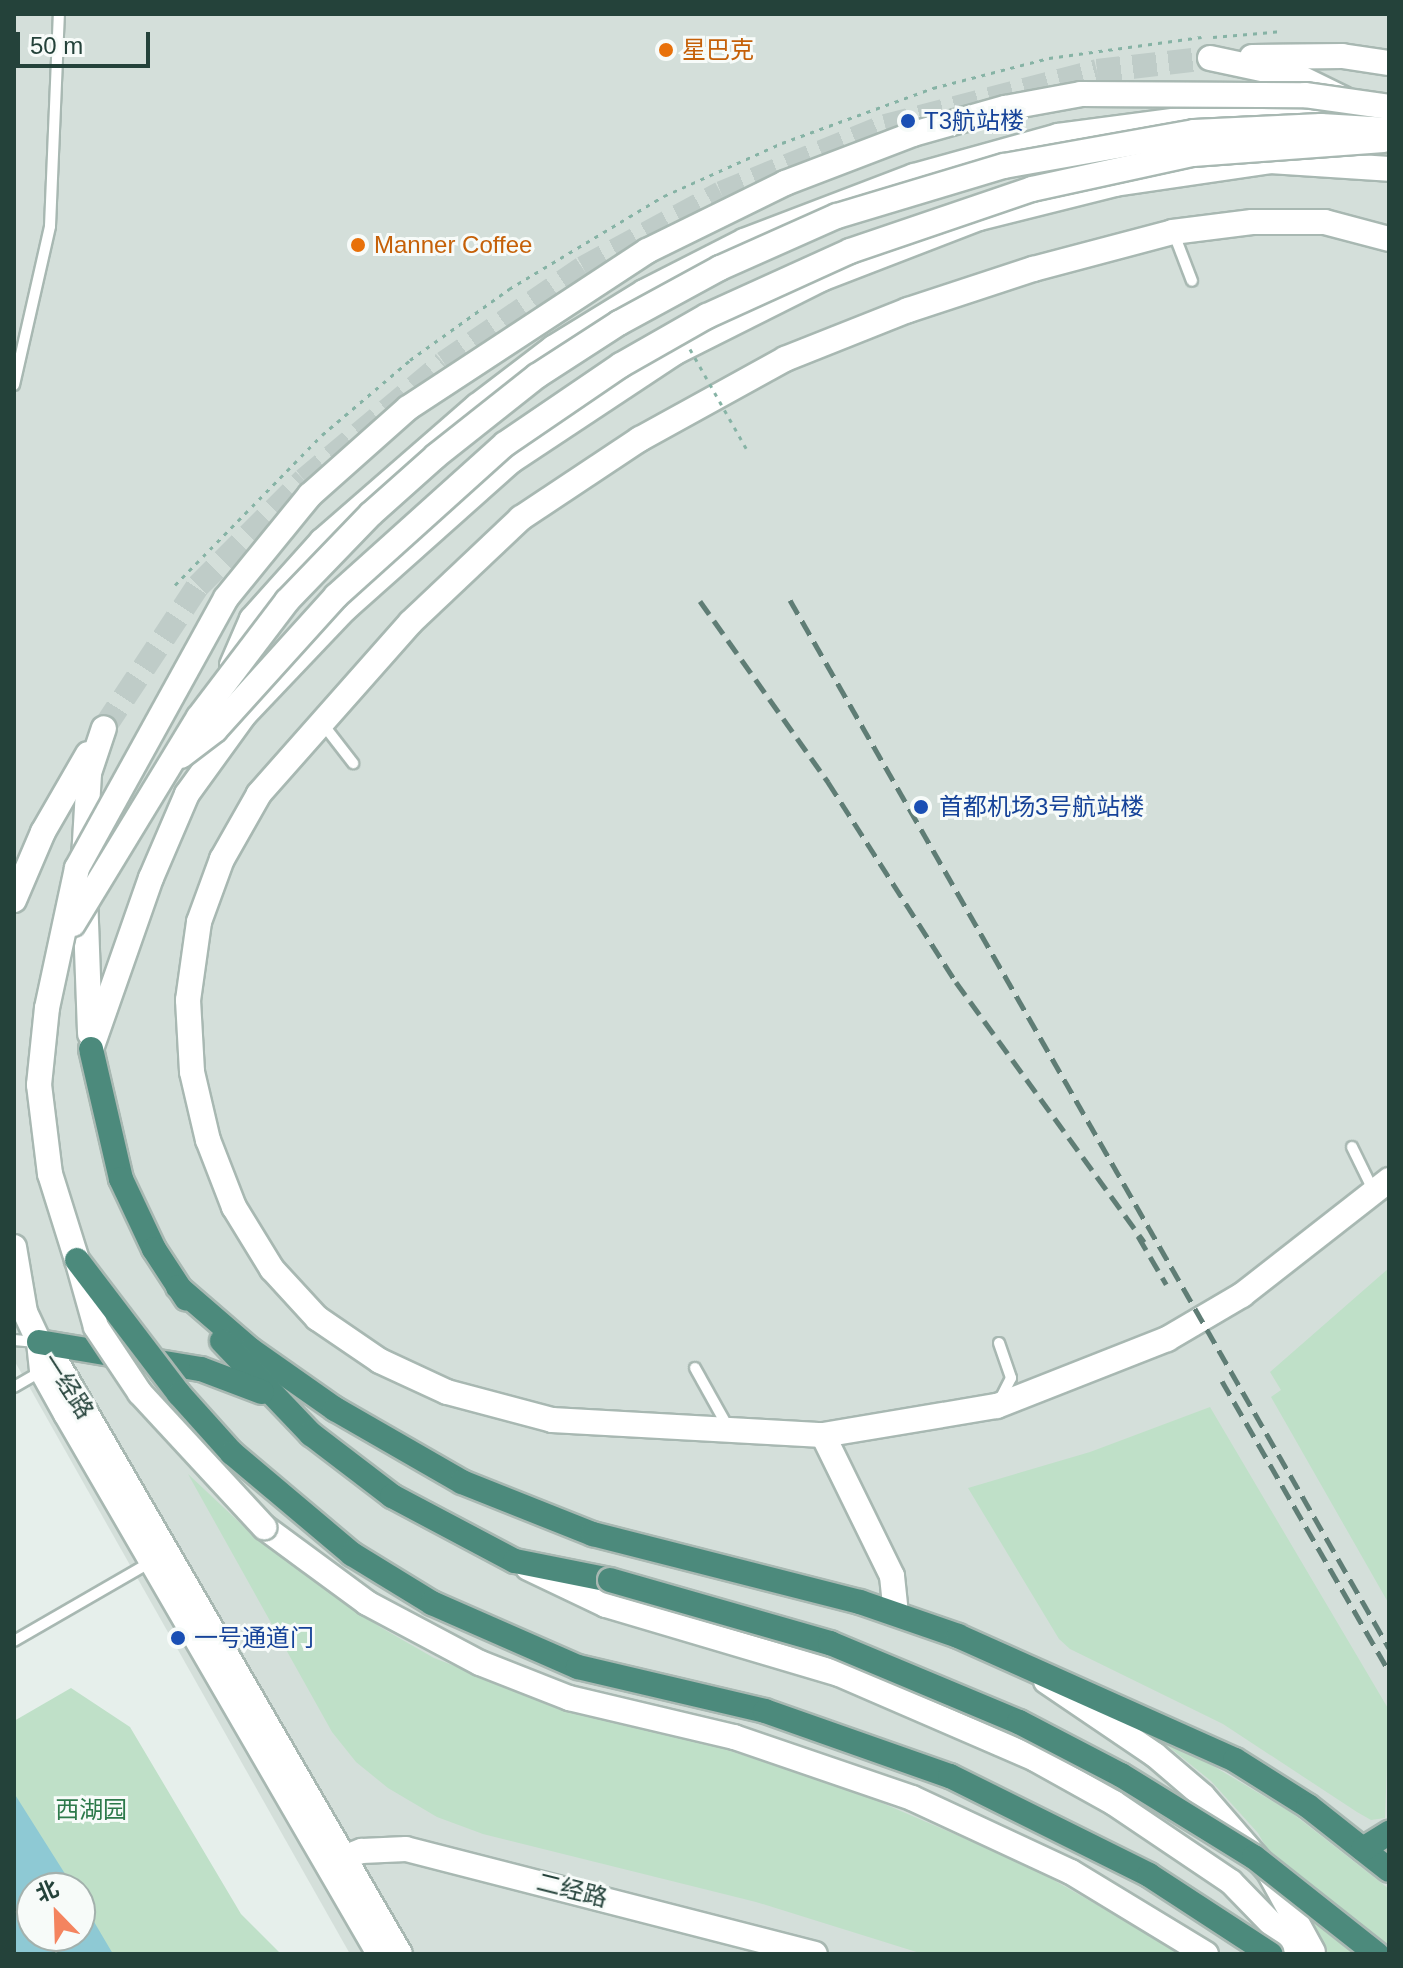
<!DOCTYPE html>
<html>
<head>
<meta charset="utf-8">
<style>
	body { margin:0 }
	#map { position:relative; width:1403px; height:1968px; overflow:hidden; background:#e6efeb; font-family:Helvetica,"Noto Sans SC",sans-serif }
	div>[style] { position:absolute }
	.built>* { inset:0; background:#d4dfda }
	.green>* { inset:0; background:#bfe0c8 }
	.water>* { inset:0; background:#8ec9d4 }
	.tertiary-tunnel>* { height:24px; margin-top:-12px; transform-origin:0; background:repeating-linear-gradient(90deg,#bfccc8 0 24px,transparent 0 36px) }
	.path>* { height:3px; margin-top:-1.5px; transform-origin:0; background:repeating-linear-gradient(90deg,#86b3a5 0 4px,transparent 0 10px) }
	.roads { filter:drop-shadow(2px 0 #a8b8b2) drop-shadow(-2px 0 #a8b8b2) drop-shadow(0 2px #a8b8b2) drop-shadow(0 -2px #a8b8b2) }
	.service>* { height:10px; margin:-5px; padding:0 5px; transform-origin:5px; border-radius:5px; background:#fff }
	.tertiary>* { height:24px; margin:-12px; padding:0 12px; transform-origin:12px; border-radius:12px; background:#fff }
	.secondary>* { height:24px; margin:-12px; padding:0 12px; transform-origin:12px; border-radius:12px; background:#fff }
	.trunk>* { height:24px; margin:-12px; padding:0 12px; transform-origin:12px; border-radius:12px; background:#4c8a7c }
	.rail>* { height:5px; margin-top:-2.5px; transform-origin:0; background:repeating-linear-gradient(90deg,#5f7d75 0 16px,transparent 0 24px) }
	.path-bridge>* { height:3px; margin-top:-1.5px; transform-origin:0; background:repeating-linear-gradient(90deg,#86b3a5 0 4px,transparent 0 10px) }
	.bridges { filter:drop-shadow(2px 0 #a8b8b2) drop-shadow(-2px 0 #a8b8b2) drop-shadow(0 2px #a8b8b2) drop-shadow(0 -2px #a8b8b2) }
	.tertiary-bridge>* { height:24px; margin:-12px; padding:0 12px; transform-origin:12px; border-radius:12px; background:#fff }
	.secondary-bridge>* { height:24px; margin:-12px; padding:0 12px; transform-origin:12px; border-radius:12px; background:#fff }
	.trunk-bridge>* { height:24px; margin:-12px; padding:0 12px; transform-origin:12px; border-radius:12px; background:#4c8a7c }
	.dots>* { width:22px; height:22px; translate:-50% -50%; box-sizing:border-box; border:4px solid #f7fbf9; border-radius:50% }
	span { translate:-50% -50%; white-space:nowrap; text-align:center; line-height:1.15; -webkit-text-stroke:6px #f7fbf9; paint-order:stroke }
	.food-label { font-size:24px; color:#c56008 }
	.left { translate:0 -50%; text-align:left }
	.transit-label { font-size:24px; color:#164399 }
	.street-label { font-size:24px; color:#24423a }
	.park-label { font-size:24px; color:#2d7a4b }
	.frame { position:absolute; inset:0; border:16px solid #24423a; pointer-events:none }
	.north { position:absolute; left:16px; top:1872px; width:80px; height:80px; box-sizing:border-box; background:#f7fbf9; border:2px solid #a3b1ad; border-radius:50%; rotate:337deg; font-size:22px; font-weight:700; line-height:32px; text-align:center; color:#24423a }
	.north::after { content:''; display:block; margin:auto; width:28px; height:36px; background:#f4845f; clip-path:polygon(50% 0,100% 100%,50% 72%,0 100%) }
	.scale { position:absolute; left:16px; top:32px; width:134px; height:36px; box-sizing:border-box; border:4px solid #24423a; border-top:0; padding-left:10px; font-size:24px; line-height:28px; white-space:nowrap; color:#24423a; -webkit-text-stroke:6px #f7fbf9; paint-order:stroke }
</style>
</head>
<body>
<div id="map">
	<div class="built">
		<i style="clip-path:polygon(14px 14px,1389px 14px,1389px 1954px,350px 1954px,14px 1360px)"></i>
	</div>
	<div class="green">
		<i style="clip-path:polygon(1389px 1268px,1389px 1604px,1271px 1397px,1281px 1390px,1270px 1372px)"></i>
		<i style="clip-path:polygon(1210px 1407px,1389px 1710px,1385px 1818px,1371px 1820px,1357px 1812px,1223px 1724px,1070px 1649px,1059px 1639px,968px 1488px,1090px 1452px)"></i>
		<i style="clip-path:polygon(188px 1474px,255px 1537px,380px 1627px,434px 1658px,563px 1708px,709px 1744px,861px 1794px,1029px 1866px,1183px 1954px,923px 1954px,756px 1902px,483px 1834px,437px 1817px,388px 1788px,356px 1762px,332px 1732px)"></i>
		<i style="clip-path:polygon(evenodd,71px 1688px,130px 1727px,241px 1914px,281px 1954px,14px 1954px,14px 1721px,71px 1688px,32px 1888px,80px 1888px,80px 1936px,32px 1936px,32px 1888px)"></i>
		<i style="clip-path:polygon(1168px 1739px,1292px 1813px,1389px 1889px,1389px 1954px,1327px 1954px,1258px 1833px,1211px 1781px,1164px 1743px)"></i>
	</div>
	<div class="water">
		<i style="clip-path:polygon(14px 1793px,74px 1888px,32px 1888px,32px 1936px,80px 1936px,80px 1898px,113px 1954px,14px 1954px)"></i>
	</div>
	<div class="tertiary-tunnel">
		<i style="left:104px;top:728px;width:170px;rotate:-56.5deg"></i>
		<i style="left:198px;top:586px;width:150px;rotate:-45deg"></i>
		<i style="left:304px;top:480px;width:182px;rotate:-39.9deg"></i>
		<i style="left:444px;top:363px;width:168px;rotate:-34.4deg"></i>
		<i style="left:583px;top:268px;width:157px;rotate:-28.5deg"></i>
		<i style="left:721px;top:193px;width:177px;rotate:-22.2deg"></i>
		<i style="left:885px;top:126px;width:219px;rotate:-14.5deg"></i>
		<i style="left:1097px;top:71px;width:114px;rotate:-6.6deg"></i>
	</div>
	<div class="path">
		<i style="left:1213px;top:37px;width:70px;rotate:-4.9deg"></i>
		<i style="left:175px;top:585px;width:210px;rotate:-45.6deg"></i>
		<i style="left:322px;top:435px;width:116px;rotate:-40.4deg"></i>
		<i style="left:410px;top:360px;width:122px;rotate:-35.6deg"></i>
		<i style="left:509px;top:289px;width:181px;rotate:-31deg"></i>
		<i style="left:664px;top:196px;width:129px;rotate:-24.2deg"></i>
		<i style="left:782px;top:143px;width:161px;rotate:-20deg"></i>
		<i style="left:933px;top:88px;width:120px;rotate:-14.5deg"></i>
		<i style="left:1049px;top:58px;width:154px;rotate:-7.8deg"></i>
	</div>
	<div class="roads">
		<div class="service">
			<i style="left:1174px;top:234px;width:50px;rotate:69deg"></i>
			<i style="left:14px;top:385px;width:163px;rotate:-77.2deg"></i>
			<i style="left:50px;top:226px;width:212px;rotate:-87.6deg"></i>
			<i style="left:322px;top:723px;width:51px;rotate:52.2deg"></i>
			<i style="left:1352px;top:1147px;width:50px;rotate:63.9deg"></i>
			<i style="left:14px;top:1340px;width:22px;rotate:5deg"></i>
			<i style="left:999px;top:1343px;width:37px;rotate:71deg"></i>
			<i style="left:1011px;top:1378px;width:25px;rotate:117deg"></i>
			<i style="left:695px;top:1368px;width:70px;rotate:60.9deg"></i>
			<i style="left:14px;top:1387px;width:32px;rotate:-30deg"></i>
			<i style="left:14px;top:1641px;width:158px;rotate:-30deg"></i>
		</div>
		<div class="tertiary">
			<i style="left:1252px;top:57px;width:90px;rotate:-0.6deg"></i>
			<i style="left:1342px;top:56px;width:48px;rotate:8.5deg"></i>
			<i style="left:1210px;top:58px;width:91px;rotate:12.1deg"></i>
			<i style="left:1299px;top:77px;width:50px;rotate:26.1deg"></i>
			<i style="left:1389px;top:239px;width:66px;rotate:-165.1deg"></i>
			<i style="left:1325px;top:222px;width:73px;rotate:180deg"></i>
			<i style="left:1252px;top:222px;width:80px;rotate:172.8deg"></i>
			<i style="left:1173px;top:232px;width:145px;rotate:165.2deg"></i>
			<i style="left:1033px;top:269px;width:132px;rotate:161.8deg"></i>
			<i style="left:908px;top:310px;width:132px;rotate:158.3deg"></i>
			<i style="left:785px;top:359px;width:166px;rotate:151.1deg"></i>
			<i style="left:640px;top:439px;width:143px;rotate:146.4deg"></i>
			<i style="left:521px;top:518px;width:151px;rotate:136.6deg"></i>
			<i style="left:411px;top:622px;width:230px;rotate:131.5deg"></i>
			<i style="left:259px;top:794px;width:75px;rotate:119.6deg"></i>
			<i style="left:222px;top:859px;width:67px;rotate:110.1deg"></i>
			<i style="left:199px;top:922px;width:79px;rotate:98deg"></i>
			<i style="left:188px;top:1000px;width:72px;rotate:86.8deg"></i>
			<i style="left:192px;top:1072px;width:70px;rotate:76.8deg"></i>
			<i style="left:208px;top:1140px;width:72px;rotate:68.8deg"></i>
			<i style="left:234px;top:1207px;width:73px;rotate:58.5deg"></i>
			<i style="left:272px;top:1269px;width:67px;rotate:47.4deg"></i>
			<i style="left:317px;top:1318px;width:76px;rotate:34.3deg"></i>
			<i style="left:380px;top:1361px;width:74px;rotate:24.8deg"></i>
			<i style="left:447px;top:1392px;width:109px;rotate:14.9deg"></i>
			<i style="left:552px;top:1420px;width:271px;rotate:3.2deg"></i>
			<i style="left:823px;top:1435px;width:176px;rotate:-9.5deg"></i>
			<i style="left:997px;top:1406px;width:183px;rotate:-21.5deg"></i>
			<i style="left:1167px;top:1339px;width:87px;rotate:-30.4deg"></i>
			<i style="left:1242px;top:1295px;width:187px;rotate:-38deg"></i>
			<i style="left:232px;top:665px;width:50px;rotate:-66.5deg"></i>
			<i style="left:252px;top:619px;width:105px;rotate:-48.1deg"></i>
			<i style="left:322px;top:541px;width:206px;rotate:-41.1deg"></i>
			<i style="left:477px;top:406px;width:96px;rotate:-37.3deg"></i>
			<i style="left:553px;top:348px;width:107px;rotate:-31.6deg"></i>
			<i style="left:644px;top:292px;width:112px;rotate:-27deg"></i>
			<i style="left:744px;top:241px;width:182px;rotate:-20.9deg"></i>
			<i style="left:914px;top:176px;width:149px;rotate:-15.5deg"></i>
			<i style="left:1058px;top:136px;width:184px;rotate:-7.5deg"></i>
			<i style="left:1240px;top:112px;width:81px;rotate:4.2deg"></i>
			<i style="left:84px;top:858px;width:85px;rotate:-86.6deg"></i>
			<i style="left:89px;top:773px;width:47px;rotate:-71.6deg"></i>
			<i style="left:85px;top:895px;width:139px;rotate:87.9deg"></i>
			<i style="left:14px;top:900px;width:74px;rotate:-66.9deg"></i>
			<i style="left:43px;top:832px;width:90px;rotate:-60deg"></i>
			<i style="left:91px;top:1049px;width:181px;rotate:-70.7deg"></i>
			<i style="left:151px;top:878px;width:91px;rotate:-66.8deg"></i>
			<i style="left:187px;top:794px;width:99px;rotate:-54.1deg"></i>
			<i style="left:245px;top:714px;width:145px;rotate:-46.4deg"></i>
			<i style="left:345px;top:609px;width:222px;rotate:-41.7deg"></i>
			<i style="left:511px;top:461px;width:196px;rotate:-33.5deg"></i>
			<i style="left:674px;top:353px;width:165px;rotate:-26.7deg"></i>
			<i style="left:821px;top:279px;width:169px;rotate:-21.1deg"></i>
			<i style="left:979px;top:218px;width:140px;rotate:-14deg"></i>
			<i style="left:1115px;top:184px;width:157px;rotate:-8.4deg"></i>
			<i style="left:1270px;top:161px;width:119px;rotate:3.8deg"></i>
			<i style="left:14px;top:1247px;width:66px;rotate:80.4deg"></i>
			<i style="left:25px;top:1312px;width:33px;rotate:65deg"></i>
			<i style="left:823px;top:1435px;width:157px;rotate:63.9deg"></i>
			<i style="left:892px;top:1576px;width:37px;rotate:84deg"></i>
			<i style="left:329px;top:1864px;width:35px;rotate:-22deg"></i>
			<i style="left:362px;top:1851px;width:44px;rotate:-2.6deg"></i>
			<i style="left:406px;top:1849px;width:422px;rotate:14.4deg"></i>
		</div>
		<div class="secondary">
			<i style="left:39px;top:1342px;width:28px;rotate:49deg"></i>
			<i style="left:57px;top:1363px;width:683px;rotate:59.87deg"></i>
			<i style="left:39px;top:1342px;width:29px;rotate:84deg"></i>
			<i style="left:42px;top:1371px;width:49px;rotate:60.8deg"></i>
			<i style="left:66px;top:1414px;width:624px;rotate:59.9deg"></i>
			<i style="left:264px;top:1527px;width:128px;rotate:36.4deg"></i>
			<i style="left:367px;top:1603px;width:128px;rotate:28deg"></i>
			<i style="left:480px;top:1663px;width:96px;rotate:21.5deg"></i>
			<i style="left:569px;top:1698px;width:170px;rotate:13.3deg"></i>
			<i style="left:734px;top:1737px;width:188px;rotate:18.9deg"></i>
			<i style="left:912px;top:1798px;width:175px;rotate:25deg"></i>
			<i style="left:1071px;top:1872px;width:158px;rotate:31.3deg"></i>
			<i style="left:528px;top:1568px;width:86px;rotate:25.4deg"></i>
			<i style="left:606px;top:1605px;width:243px;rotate:16.5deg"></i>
			<i style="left:839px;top:1674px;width:214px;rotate:23.4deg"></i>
			<i style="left:1035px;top:1759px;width:90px;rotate:29.1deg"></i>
			<i style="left:1114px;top:1803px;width:141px;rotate:34deg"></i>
			<i style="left:1231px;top:1882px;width:100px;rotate:45.8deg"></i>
			<i style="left:1046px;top:1681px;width:132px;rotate:34.2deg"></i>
			<i style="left:1155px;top:1755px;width:63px;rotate:40.5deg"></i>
			<i style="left:1203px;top:1796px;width:101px;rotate:49deg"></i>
			<i style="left:1269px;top:1872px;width:91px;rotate:61.2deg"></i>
		</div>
		<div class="trunk">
			<i style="left:91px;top:1049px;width:133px;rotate:77deg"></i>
			<i style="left:121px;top:1179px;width:77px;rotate:64.8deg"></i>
			<i style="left:154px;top:1249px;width:59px;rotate:56.9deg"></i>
			<i style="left:178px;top:1287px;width:96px;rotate:40.8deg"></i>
			<i style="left:251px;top:1350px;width:103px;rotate:35.1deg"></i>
			<i style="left:335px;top:1409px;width:146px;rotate:29.9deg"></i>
			<i style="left:462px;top:1482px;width:141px;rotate:21.7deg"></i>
			<i style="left:593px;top:1534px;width:276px;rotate:14.3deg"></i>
			<i style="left:860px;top:1602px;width:104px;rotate:19.1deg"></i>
			<i style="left:958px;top:1636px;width:303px;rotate:24.1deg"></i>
			<i style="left:1235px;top:1760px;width:86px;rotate:32.2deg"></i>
			<i style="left:1308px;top:1806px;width:103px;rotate:38.3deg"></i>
			<i style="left:222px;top:1341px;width:129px;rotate:46.3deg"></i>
			<i style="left:311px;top:1434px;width:102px;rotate:37.4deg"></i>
			<i style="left:392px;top:1496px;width:139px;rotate:27.9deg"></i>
			<i style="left:515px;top:1561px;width:97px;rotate:11.3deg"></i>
			<i style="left:39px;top:1342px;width:164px;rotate:9.5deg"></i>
			<i style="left:201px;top:1369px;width:65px;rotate:20.7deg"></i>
			<i style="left:1363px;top:1849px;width:31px;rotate:-32deg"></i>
		</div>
	</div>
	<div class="rail">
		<i style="left:790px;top:600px;width:1207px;rotate:60.25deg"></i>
		<i style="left:700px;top:601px;width:222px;rotate:54.7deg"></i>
		<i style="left:828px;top:782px;width:237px;rotate:57.4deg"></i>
		<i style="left:956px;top:982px;width:321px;rotate:54.1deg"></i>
		<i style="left:1138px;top:1236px;width:56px;rotate:59.7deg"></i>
		<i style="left:1222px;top:1381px;width:336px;rotate:60.1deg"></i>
	</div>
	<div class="path-bridge">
		<i style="left:690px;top:349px;width:114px;rotate:60.5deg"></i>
	</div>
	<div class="bridges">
		<div class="tertiary-bridge">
			<i style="left:181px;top:756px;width:43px;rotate:-37.4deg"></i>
			<i style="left:215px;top:730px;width:181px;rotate:-47.9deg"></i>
			<i style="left:336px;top:596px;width:227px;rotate:-42deg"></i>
			<i style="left:505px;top:444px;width:140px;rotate:-34.3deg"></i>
			<i style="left:621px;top:365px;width:99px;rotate:-29.7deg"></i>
			<i style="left:707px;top:316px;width:157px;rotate:-24.4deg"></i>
			<i style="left:850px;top:251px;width:192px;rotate:-18.8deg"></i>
			<i style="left:1032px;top:189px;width:165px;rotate:-12.3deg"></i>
			<i style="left:1193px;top:154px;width:191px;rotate:-4.2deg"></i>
			<i style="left:73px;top:924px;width:242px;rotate:-58.7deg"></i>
			<i style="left:199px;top:717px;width:146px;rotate:-52.8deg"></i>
			<i style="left:287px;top:601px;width:121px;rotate:-46deg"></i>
			<i style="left:371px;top:514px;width:87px;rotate:-41.7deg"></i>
			<i style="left:436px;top:456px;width:129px;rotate:-38.4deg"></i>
			<i style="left:537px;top:376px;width:98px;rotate:-32.9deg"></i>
			<i style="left:619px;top:323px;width:115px;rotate:-28.6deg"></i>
			<i style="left:720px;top:268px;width:128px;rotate:-24deg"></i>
			<i style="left:837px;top:216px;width:174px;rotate:-16.7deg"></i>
			<i style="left:1004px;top:166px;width:193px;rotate:-10.1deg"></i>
			<i style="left:1194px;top:132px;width:127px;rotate:-2.7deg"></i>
			<i style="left:1321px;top:126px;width:68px;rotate:3.4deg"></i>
			<i style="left:77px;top:1260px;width:90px;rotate:-107.4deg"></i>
			<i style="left:50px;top:1174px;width:90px;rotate:-97deg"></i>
			<i style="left:39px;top:1085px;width:77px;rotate:-84.1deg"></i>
			<i style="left:47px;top:1008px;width:143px;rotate:-77.9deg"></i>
			<i style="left:77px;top:868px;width:308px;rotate:-61.1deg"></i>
			<i style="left:226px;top:598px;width:133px;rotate:-50.8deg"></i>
			<i style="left:310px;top:495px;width:131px;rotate:-41.6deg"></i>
			<i style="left:408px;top:408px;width:286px;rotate:-33.3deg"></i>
			<i style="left:647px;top:251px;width:154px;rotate:-26.2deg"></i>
			<i style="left:785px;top:183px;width:137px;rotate:-20.9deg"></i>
			<i style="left:913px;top:134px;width:96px;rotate:-15.8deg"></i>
			<i style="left:1005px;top:108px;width:77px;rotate:-10.4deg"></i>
			<i style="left:1081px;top:94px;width:224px;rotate:0.3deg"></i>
			<i style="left:1305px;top:95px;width:85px;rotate:8.1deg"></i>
		</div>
		<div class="secondary-bridge">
			<i style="left:78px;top:1263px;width:66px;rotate:74.3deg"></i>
			<i style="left:96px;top:1327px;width:79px;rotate:56.3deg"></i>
			<i style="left:140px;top:1393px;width:183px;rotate:47.2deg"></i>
		</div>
		<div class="trunk-bridge">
			<i style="left:77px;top:1260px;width:168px;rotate:52.7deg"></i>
			<i style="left:179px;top:1394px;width:79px;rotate:48.1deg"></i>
			<i style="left:232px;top:1453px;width:157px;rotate:40.1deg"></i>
			<i style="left:352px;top:1554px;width:94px;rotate:31.5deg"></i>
			<i style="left:432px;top:1603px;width:159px;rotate:23.7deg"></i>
			<i style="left:578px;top:1667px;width:192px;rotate:13.2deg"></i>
			<i style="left:765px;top:1711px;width:196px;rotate:19.4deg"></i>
			<i style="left:950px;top:1776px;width:222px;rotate:26.4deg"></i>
			<i style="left:1149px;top:1875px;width:145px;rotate:33.1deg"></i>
			<i style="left:610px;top:1580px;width:229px;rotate:16deg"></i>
			<i style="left:830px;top:1643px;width:205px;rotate:22.7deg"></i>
			<i style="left:1019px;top:1722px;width:115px;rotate:27.5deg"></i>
			<i style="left:1121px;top:1775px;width:156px;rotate:31.7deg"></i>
			<i style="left:1254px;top:1857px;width:157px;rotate:38.3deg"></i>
		</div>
	</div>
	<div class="dots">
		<i style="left:666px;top:50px;background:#e8710a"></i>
		<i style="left:908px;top:121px;background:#1a4fb4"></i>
		<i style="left:358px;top:245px;background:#e8710a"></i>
		<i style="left:921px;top:807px;background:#1a4fb4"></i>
		<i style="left:178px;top:1638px;background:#1a4fb4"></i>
	</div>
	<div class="food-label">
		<span class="left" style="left:682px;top:50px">星巴克</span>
		<span class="left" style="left:374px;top:245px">Manner Coffee</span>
	</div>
	<div class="transit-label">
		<span class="left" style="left:924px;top:121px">T3航站楼</span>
		<span class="left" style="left:939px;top:807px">首都机场3号航站楼</span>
		<span class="left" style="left:194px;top:1638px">一号通道门</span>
	</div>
	<div class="street-label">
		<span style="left:68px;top:1386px;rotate:57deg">一经路</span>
		<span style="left:572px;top:1890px;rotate:14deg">二经路</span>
	</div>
	<div class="park-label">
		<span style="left:91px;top:1810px">西湖园</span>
	</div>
	<div class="frame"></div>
	<div class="north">北</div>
	<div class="scale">50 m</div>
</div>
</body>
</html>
